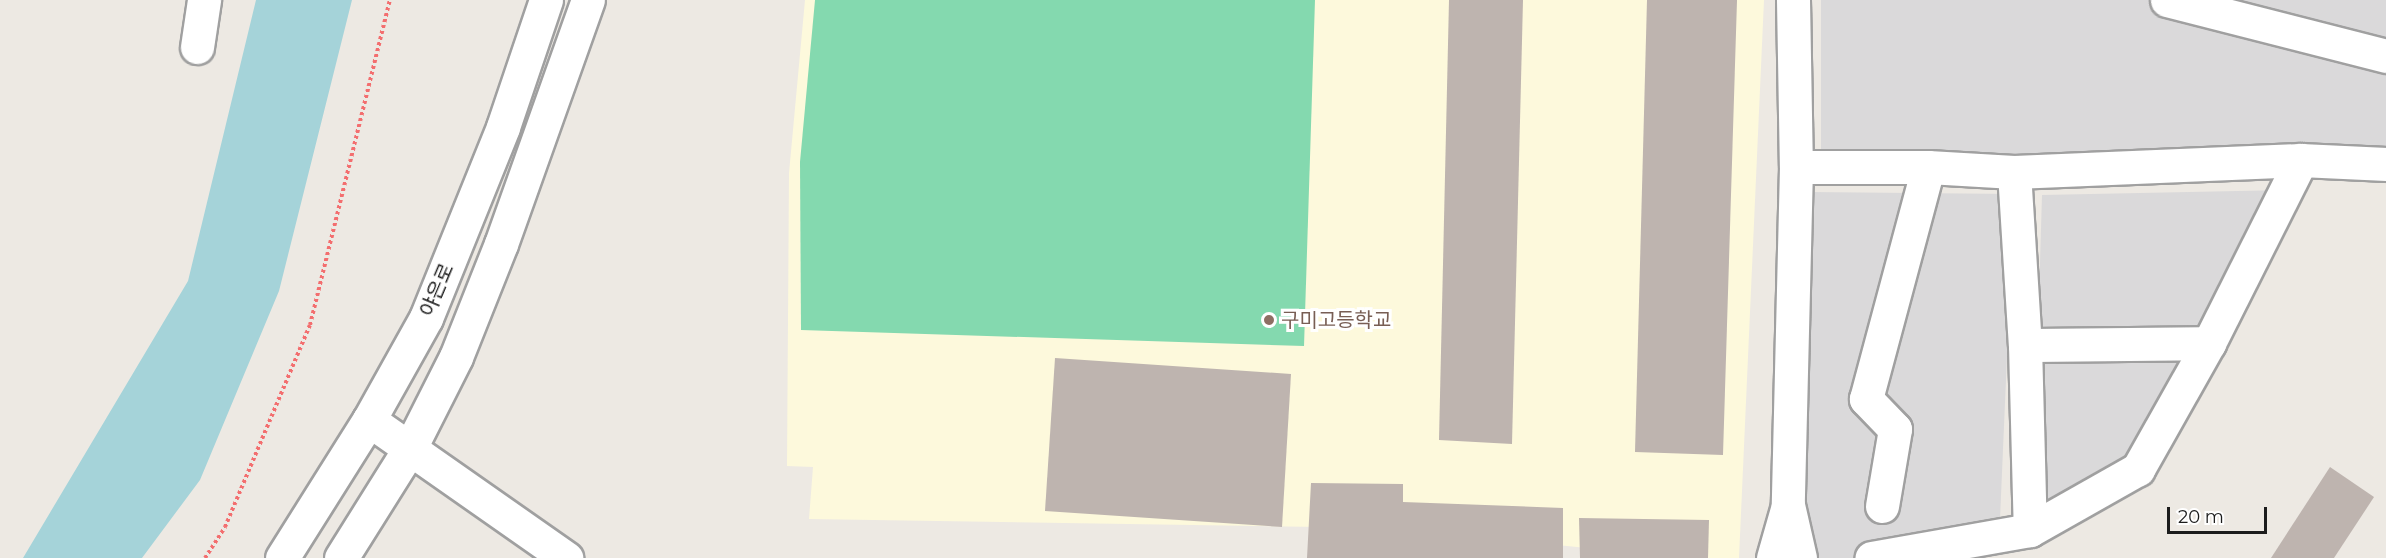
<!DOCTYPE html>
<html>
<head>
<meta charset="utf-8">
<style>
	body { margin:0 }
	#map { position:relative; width:2386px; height:558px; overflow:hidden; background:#ede9e3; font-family:Montserrat,"Noto Sans KR",sans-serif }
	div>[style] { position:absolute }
	.residential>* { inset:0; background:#dad9da }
	.education>* { inset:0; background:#fdf9dc }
	.pitch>* { inset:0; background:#84d9af }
	.water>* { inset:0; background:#a5d3d9 }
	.building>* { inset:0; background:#beb4af }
	.path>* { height:4px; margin-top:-2px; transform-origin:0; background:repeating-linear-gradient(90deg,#f36e6f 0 3px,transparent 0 6px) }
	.roads { filter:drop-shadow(2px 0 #a0a0a0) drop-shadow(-2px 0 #a0a0a0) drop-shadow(0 2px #a0a0a0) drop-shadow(0 -2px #a0a0a0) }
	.minor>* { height:33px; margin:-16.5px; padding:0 16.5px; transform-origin:16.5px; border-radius:16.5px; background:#fff }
	.dots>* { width:16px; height:16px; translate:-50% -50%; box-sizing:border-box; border:3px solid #fff; border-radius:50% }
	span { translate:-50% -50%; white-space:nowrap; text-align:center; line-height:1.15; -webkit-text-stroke:6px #fff; paint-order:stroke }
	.street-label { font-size:20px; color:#1c1c1c }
	.education-label { font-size:20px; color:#785e54 }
	.left { translate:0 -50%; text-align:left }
	.scale { position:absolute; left:2167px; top:507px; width:100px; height:27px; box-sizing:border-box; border:3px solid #1c1c1c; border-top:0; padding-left:8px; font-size:18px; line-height:21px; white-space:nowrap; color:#1c1c1c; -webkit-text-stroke:4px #fff; paint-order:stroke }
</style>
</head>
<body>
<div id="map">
	<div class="residential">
		<i style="clip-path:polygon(1821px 0,2386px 0,2386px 160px,1821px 167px)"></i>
		<i style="clip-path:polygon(2287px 190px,2092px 517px,2032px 532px,2042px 195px)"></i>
		<i style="clip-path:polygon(1810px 192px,2014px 194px,1999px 542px,1930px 558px,1802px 558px)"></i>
	</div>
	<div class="education">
		<i style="clip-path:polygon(805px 0,1764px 0,1739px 558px,1688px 558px,1387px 528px,809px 519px,813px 467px,787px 466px,789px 173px)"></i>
	</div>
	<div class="pitch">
		<i style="clip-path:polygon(815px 0,1315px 0,1304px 346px,801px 330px,800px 162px)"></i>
	</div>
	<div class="water">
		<i style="clip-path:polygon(256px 0,352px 0,279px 291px,200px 480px,142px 558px,23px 558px,188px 281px)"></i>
	</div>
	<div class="building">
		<i style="clip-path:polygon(1449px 0,1523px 0,1512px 444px,1439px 440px)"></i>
		<i style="clip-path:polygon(1647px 0,1737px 0,1723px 455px,1635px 452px)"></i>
		<i style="clip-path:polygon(1055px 358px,1291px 374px,1282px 527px,1045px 511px)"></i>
		<i style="clip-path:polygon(2330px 467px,2374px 497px,2334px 558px,2271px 558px)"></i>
		<i style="clip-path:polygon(1311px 483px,1403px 484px,1403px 502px,1563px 508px,1563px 558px,1307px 558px)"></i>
		<i style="clip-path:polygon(1579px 518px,1709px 520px,1708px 558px,1580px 558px)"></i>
	</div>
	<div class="path">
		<i style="left:205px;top:558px;width:37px;rotate:-57deg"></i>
		<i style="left:225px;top:527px;width:219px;rotate:-67.2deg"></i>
		<i style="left:310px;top:325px;width:335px;rotate:-76.2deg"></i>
	</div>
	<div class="roads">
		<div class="minor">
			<i style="left:1793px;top:0;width:167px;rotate:89deg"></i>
			<i style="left:1796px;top:167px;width:338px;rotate:91.4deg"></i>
			<i style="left:1788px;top:505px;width:54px;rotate:77.2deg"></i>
			<i style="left:2167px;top:0;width:226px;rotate:14.3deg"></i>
			<i style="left:197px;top:47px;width:48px;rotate:-81.5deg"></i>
			<i style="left:2301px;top:160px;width:85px;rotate:2.7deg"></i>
			<i style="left:1796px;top:167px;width:132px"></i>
			<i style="left:1928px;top:167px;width:86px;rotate:3.3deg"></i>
			<i style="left:2014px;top:172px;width:287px;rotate:-2.4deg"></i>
			<i style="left:2301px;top:160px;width:205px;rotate:116.7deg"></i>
			<i style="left:2209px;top:343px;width:145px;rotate:119.4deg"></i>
			<i style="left:2138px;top:469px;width:124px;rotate:150.5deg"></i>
			<i style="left:2030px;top:530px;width:161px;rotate:170deg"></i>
			<i style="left:2014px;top:172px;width:173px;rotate:86.4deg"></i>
			<i style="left:2025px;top:345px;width:185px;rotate:88.5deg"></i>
			<i style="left:2025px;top:345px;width:184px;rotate:-0.6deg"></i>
			<i style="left:369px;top:420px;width:241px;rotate:35deg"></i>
			<i style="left:1882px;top:506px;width:78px;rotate:-80.4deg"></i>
			<i style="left:1895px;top:429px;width:42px;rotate:-134deg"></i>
			<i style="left:1866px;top:399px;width:240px;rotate:-75deg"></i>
			<i style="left:282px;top:558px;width:163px;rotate:-57.8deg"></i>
			<i style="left:369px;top:420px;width:117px;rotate:-60.8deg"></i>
			<i style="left:426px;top:318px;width:206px;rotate:-68deg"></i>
			<i style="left:503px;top:127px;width:134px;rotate:-71.3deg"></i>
			<i style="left:341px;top:558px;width:130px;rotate:-57.9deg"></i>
			<i style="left:410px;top:448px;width:102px;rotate:-63.2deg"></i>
			<i style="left:456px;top:357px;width:122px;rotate:-68.3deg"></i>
			<i style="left:501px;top:244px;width:259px;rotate:-70.4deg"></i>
			<i style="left:1773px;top:558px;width:51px;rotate:-74.1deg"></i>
		</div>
	</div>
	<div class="dots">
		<i style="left:1269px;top:320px;background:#8d6e63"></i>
	</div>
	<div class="street-label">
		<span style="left:437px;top:290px;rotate:-67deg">야은로</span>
	</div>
	<div class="education-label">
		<span class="left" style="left:1281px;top:320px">구미고등학교</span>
	</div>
	<div class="scale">20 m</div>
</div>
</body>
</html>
